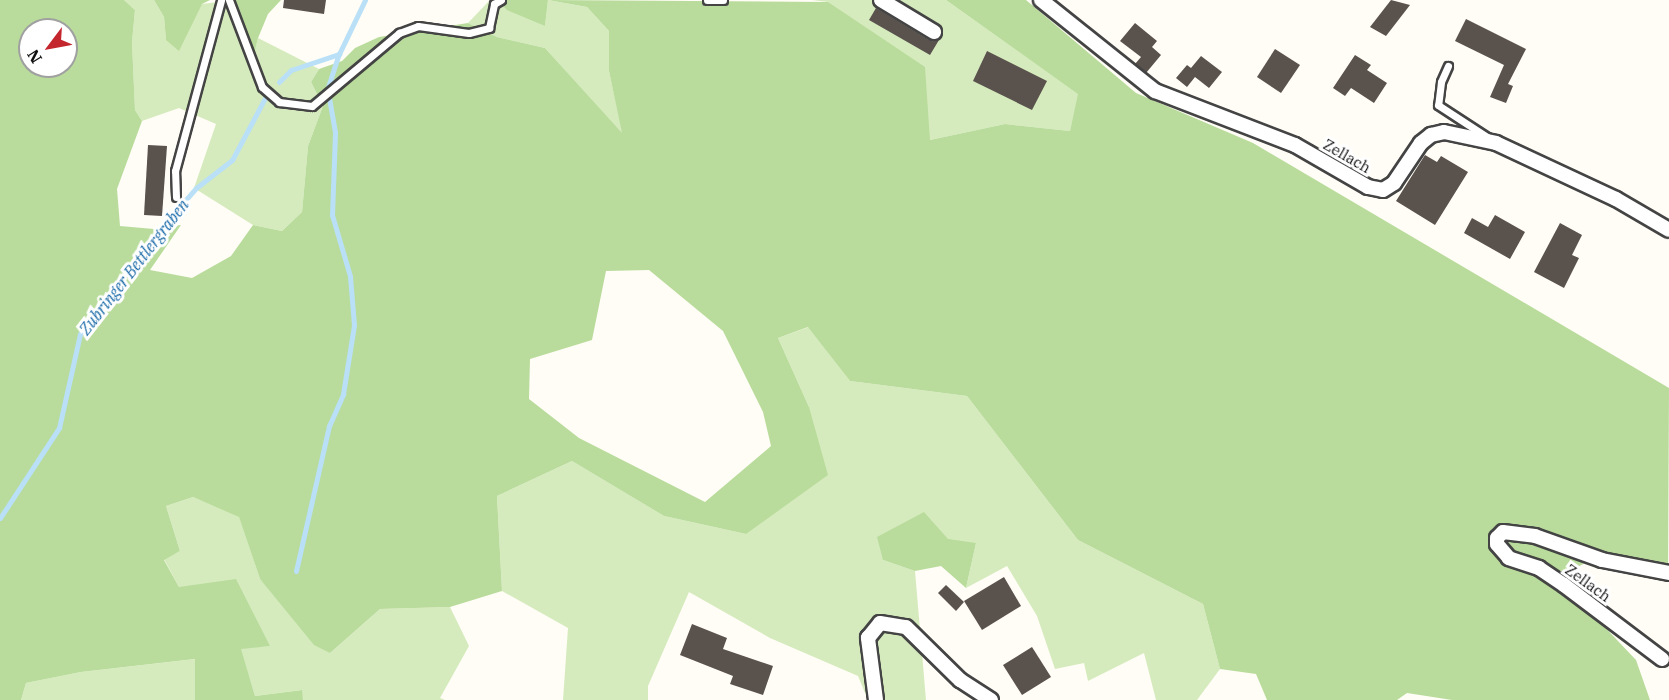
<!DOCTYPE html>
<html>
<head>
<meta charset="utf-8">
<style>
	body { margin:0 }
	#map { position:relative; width:1669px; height:700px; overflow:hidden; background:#fffdf5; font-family:"IBM Plex Serif",serif }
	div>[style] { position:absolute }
	.green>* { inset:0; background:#d5ebbd }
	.forest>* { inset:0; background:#b9dc9c }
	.stream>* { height:5px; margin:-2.5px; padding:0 2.5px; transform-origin:2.5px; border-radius:2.5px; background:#b9e0f7 }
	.building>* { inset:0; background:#5a524d }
	.roads { filter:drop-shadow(2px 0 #444) drop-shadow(-2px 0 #444) drop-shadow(0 2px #444) drop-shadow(0 -2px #444) }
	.service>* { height:7px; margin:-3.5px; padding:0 3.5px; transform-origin:3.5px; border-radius:3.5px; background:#fff }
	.minor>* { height:14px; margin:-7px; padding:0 7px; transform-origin:7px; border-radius:7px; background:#fff }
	span { translate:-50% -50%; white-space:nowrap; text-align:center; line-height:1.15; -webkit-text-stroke:6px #fff; paint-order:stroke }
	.street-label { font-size:15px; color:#111 }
	.water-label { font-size:16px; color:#1768a6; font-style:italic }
	.north { position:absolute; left:18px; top:18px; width:60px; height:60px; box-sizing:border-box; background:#fff; border:2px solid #a0a0a0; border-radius:50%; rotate:238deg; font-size:16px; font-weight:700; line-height:24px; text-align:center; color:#111 }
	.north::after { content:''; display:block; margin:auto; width:21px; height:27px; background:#c4262e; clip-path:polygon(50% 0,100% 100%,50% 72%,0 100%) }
</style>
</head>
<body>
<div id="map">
	<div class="green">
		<i style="clip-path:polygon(124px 0,154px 0,164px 17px,166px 40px,202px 4px,234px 0,244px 49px,251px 64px,258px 38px,319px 69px,311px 82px,323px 106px,308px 146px,302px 212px,282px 231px,253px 225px,194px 188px,216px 124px,179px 108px,142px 121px,135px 110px,132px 42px,135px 10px)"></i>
		<i style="clip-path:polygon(490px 0,497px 0,545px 26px,548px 0,587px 7px,609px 31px,609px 71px,623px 135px,545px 48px,497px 37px,468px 23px)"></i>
		<i style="clip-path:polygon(812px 0,946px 0,1079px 94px,1070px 131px,1005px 124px,930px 140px,828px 2px)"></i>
		<i style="clip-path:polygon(809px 327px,850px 381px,967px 396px,1078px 540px,1203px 604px,1220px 669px,1197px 700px,1156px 700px,1144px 653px,1088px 681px,1084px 663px,1055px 669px,1037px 616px,1007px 566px,966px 588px,976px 543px,883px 560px,915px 571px,926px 700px,868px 700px,858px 676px,770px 638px,689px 592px,648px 686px,648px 700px,563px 700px,568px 628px,502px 591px,497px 496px,572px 461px,664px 516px,746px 534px,809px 407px,778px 338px)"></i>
		<i style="clip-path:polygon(193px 497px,239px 516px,260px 579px,330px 653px,380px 609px,450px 607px,469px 646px,440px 698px,445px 700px,303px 700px,301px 690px,255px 696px,240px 648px,270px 646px,179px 587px,164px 559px,180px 551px,166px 506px)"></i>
		<i style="clip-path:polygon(196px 659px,195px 700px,21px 700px,26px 683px,81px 672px)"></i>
	</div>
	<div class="forest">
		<i style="clip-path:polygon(evenodd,0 0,124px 0,135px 10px,132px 42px,135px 110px,142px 121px,117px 189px,120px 226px,154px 229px,181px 225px,150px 270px,192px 278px,231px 256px,253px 225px,282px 231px,302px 212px,308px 146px,323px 106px,311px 82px,319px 69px,342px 61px,355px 48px,379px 37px,468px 23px,497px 37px,545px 48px,622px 133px,609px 71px,609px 31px,587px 7px,548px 0,828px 2px,925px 67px,930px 140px,1005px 124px,1070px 131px,1078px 94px,946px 0,1026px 0,1136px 93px,1253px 143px,1669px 388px,1668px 582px,1585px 563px,1546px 584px,1597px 619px,1636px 660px,1650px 700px,1452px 700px,1407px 693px,1397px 700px,1267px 700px,1256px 674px,1220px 669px,1203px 604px,1078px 540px,967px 396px,850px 381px,808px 327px,778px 338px,809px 407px,828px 475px,746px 534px,664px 516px,572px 461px,497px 496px,502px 591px,450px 607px,380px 609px,330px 653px,314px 645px,260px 579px,239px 517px,193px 497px,166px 506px,180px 551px,164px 560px,179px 587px,236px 579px,270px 646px,241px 649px,255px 696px,302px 690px,303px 700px,195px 700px,195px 659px,81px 672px,26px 683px,21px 700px,0 700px,0 0,30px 30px,66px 30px,66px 66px,30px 66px,30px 30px,0 0,649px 270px,723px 331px,763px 412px,771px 446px,705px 502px,579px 438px,529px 399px,530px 359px,592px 340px,606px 271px,649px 270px)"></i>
		<i style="clip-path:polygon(154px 0,210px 0,202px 4px,179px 51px,166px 40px,164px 17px)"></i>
		<i style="clip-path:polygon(234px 0,281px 0,268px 14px,258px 38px,251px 66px)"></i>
		<i style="clip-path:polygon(497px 0,548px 0,545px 26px,507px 10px)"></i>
		<i style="clip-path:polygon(924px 512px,948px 539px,976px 543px,966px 588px,941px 566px,915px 571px,883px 560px,877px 537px)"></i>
	</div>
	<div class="stream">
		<i style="left:279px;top:82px;width:17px;rotate:-45deg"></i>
		<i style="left:291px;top:70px;width:51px;rotate:-18.4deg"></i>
		<i style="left:339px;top:54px;width:60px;rotate:-64.3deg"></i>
		<i style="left:327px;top:90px;width:38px;rotate:-72deg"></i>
		<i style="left:0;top:518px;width:108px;rotate:-56.8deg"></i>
		<i style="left:59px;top:428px;width:96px;rotate:-77.4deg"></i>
		<i style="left:80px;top:334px;width:121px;rotate:-53deg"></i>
		<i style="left:153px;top:237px;width:65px;rotate:-48.7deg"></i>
		<i style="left:196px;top:188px;width:46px;rotate:-37.9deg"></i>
		<i style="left:232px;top:160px;width:72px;rotate:-62deg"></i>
		<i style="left:296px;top:571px;width:149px;rotate:-77.2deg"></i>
		<i style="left:329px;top:426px;width:35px;rotate:-66deg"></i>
		<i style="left:343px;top:394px;width:70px;rotate:-80.9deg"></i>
		<i style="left:354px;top:325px;width:49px;rotate:-94.7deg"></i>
		<i style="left:350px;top:276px;width:64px;rotate:-106.4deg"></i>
		<i style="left:332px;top:215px;width:83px;rotate:-87.9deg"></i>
		<i style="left:335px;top:132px;width:35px;rotate:-100deg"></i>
	</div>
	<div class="building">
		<i style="clip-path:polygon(284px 0,326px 0,324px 14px,283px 8px)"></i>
		<i style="clip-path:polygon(1391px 0,1410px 5px,1386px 36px,1370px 27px)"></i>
		<i style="clip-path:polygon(876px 8px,929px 40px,939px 40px,930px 55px,869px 20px)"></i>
		<i style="clip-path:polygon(1466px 19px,1526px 49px,1508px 84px,1513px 86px,1506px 103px,1490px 97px,1504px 65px,1455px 41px)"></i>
		<i style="clip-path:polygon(1135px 23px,1157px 41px,1152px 47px,1161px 55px,1146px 73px,1135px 64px,1141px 57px,1120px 41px)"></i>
		<i style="clip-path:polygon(1275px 49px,1300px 65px,1281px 93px,1257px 77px)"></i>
		<i style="clip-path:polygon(987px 51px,1047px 81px,1032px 110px,973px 81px)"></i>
		<i style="clip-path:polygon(1355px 55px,1371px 65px,1367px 70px,1387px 83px,1374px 103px,1351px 88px,1345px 96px,1333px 88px)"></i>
		<i style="clip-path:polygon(1201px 56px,1222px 72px,1209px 88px,1195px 77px,1187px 87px,1176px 78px,1187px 65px,1191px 68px)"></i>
		<i style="clip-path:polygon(148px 145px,167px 146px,162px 216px,144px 215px)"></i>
		<i style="clip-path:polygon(1425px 155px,1437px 162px,1441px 156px,1468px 172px,1435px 225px,1396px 201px)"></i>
		<i style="clip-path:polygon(1495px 215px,1525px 232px,1510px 259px,1464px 233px,1472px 218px,1488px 227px)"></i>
		<i style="clip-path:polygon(1560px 223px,1582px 235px,1572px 255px,1579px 258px,1564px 288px,1534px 272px)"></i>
		<i style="clip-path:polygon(1004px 577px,1021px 606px,982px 630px,964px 601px)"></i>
		<i style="clip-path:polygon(946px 585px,964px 602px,956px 611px,938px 593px)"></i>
		<i style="clip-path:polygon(692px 624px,727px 638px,723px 649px,773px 666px,763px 695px,730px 684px,733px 676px,680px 655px)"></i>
		<i style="clip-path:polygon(1032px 647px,1051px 677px,1022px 695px,1003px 665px)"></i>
	</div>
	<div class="roads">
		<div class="service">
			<i style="left:229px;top:0;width:93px;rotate:69.2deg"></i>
			<i style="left:262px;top:87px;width:23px;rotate:41deg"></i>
			<i style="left:279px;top:102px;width:33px;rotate:7deg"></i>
			<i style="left:312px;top:106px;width:114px;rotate:-40deg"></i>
			<i style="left:399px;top:33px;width:20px;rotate:-20deg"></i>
			<i style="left:418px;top:26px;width:51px;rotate:7.8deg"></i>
			<i style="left:469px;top:33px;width:21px;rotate:-14deg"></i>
			<i style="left:489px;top:28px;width:25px;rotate:-78deg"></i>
			<i style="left:494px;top:4px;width:8px;rotate:-30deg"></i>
			<i style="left:707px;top:0;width:16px"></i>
			<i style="left:1448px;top:66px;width:17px;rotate:114deg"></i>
			<i style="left:1441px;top:82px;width:23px;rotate:97deg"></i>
			<i style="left:1438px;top:105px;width:59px;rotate:33.1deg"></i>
			<i style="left:176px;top:197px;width:26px;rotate:-92deg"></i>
			<i style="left:175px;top:171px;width:177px;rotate:-74.9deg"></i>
		</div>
		<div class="minor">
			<i style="left:881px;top:0;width:62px;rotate:31.1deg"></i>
			<i style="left:1041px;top:0;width:146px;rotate:38.6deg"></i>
			<i style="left:1155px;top:91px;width:150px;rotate:21.1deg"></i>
			<i style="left:1295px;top:145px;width:84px;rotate:29.9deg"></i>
			<i style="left:1368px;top:187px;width:15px;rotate:11deg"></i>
			<i style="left:1383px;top:190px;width:13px;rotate:-32deg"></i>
			<i style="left:1394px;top:183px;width:48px;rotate:-56deg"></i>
			<i style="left:1421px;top:143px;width:13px;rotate:-39deg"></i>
			<i style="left:1431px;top:135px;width:13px;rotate:-13deg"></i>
			<i style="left:1444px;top:132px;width:53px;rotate:11.9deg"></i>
			<i style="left:1496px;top:143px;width:132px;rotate:25deg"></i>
			<i style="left:1616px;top:199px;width:61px;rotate:30.3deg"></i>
			<i style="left:1662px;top:659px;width:123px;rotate:-142.9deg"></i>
			<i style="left:1564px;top:585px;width:30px;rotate:-146deg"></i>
			<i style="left:1539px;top:568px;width:32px;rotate:-162deg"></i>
			<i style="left:1509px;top:558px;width:18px;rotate:-131deg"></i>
			<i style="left:1497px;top:544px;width:6px;rotate:-90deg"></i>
			<i style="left:1497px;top:538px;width:8px;rotate:-45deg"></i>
			<i style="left:1503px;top:532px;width:32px;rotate:7deg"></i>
			<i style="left:1535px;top:536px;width:71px;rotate:19.7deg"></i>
			<i style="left:1602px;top:560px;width:68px;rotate:11deg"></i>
			<i style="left:876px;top:700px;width:63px;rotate:-97.4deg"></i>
			<i style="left:868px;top:638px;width:19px;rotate:-51deg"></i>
			<i style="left:880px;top:623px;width:26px;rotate:9deg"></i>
			<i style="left:906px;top:627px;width:76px;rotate:44.5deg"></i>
			<i style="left:960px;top:680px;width:37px;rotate:33deg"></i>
		</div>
	</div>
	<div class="street-label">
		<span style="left:1347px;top:156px;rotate:30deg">Zellach</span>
		<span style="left:1588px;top:583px;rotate:36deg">Zellach</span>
	</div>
	<div class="water-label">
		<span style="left:134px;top:267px;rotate:-52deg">Zubringer Bettlergraben</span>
	</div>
	<div class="north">N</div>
</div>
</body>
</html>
